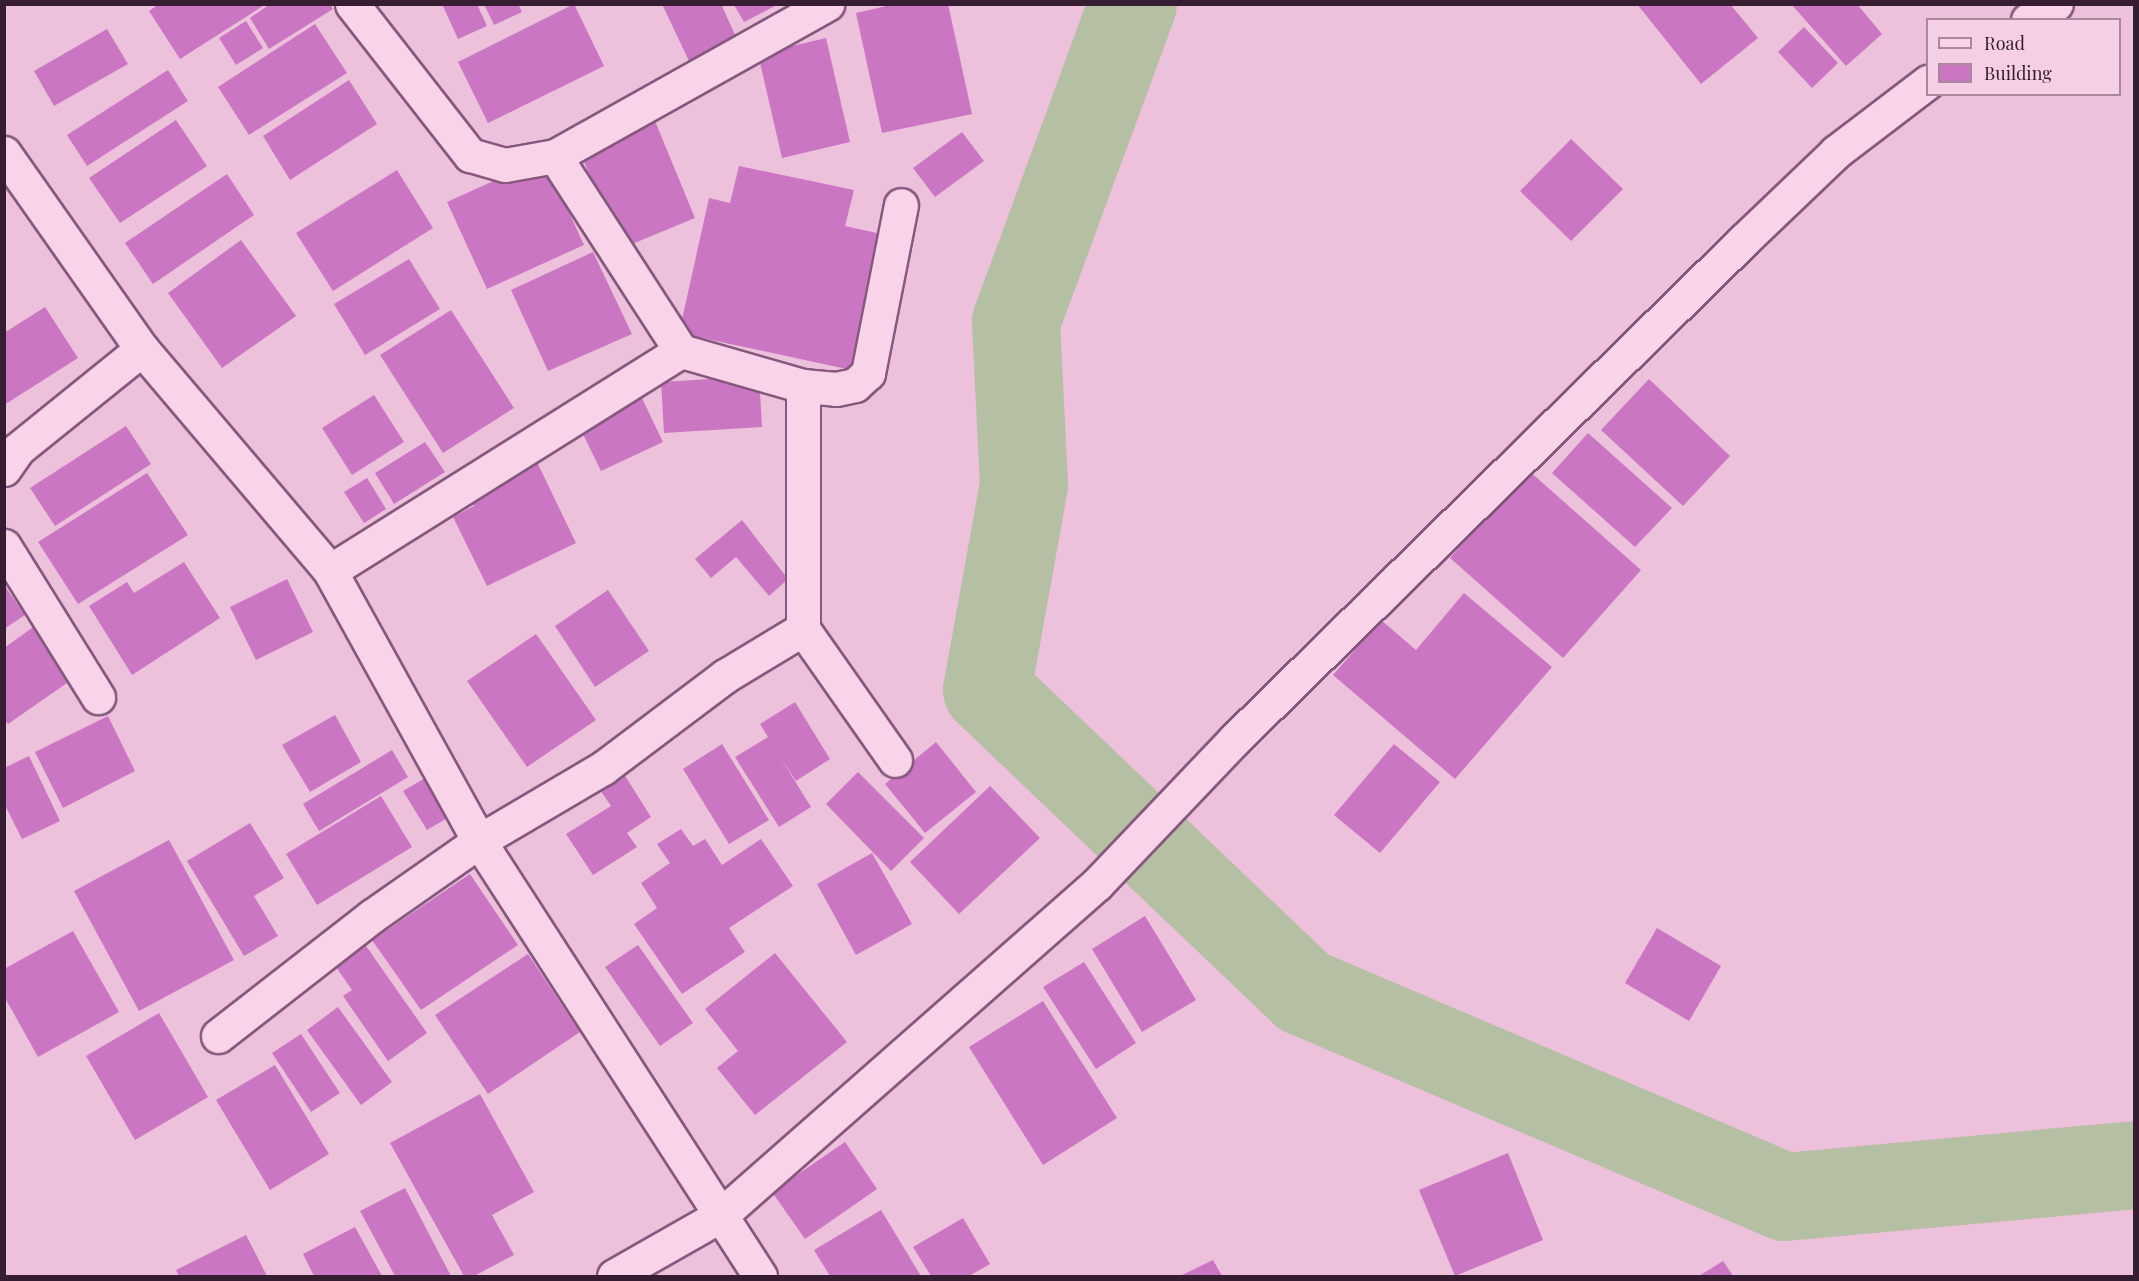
<!DOCTYPE html>
<html>
<head>
<meta charset="utf-8">
<style>
	body { margin:0 }
	#map { position:relative; width:2139px; height:1281px; overflow:hidden; background:#edc0dc; font-family:"Playfair Display",serif }
	div>[style] { position:absolute }
	.river>* { height:88px; margin:-44px; padding:0 44px; transform-origin:44px; border-radius:44px; background:#b5bfa3 }
	.building>* { inset:0; background:#cb76c3 }
	.roads { filter:drop-shadow(2px 0 #86587d) drop-shadow(-2px 0 #86587d) drop-shadow(0 2px #86587d) drop-shadow(0 -2px #86587d) }
	.street>* { height:33px; margin:-16.5px; padding:0 16.5px; transform-origin:16.5px; border-radius:16.5px; background:#f8d3ea }
	.secondary>* { height:33px; margin:-16.5px; padding:0 16.5px; transform-origin:16.5px; border-radius:16.5px; background:#f8d3ea }
	span { translate:-50% -50%; white-space:nowrap; text-align:center; line-height:1.15; -webkit-text-stroke:4.5px #f5cfe6; paint-order:stroke }
	.frame { position:absolute; inset:0; border:6px solid #361d32; pointer-events:none }
	.legend { position:absolute; left:1926px; top:18px; width:195px; height:78px; box-sizing:border-box; background:#f5cfe6; border:2px solid #a9889e; margin:0; padding:8px 10px; list-style:none; font-size:18px; color:#361d32 }
	.legend li { display:flex; align-items:center; gap:12px; height:30px }
	.legend b { width:30px; border:2px solid #a9889e }
</style>
</head>
<body>
<div id="map">
	<div class="river">
		<i style="left:1133px;top:4px;width:339px;rotate:110.2deg"></i>
		<i style="left:1016px;top:322px;width:163px;rotate:87.2deg"></i>
		<i style="left:1024px;top:485px;width:208px;rotate:100.2deg"></i>
		<i style="left:987px;top:690px;width:438px;rotate:43.6deg"></i>
		<i style="left:1304px;top:992px;width:523px;rotate:23.08deg"></i>
		<i style="left:1785px;top:1197px;width:350px;rotate:-5.2deg"></i>
	</div>
	<div class="building">
		<i style="clip-path:polygon(159px 4px,266px 4px,180px 59px,149px 11px)"></i>
		<i style="clip-path:polygon(270px 4px,330px 4px,333px 9px,269px 49px,250px 18px)"></i>
		<i style="clip-path:polygon(442px 4px,477px 4px,487px 26px,458px 39px)"></i>
		<i style="clip-path:polygon(484px 4px,518px 4px,522px 12px,494px 25px)"></i>
		<i style="clip-path:polygon(574px 4px,604px 66px,488px 123px,458px 62px)"></i>
		<i style="clip-path:polygon(662px 4px,721px 4px,737px 39px,689px 61px)"></i>
		<i style="clip-path:polygon(895px 4px,948px 4px,972px 114px,882px 133px,856px 13px)"></i>
		<i style="clip-path:polygon(1637px 4px,1730px 4px,1758px 38px,1701px 84px)"></i>
		<i style="clip-path:polygon(1791px 4px,1857px 4px,1882px 34px,1846px 66px)"></i>
		<i style="clip-path:polygon(734px 5px,777px 5px,744px 22px)"></i>
		<i style="clip-path:polygon(246px 21px,263px 48px,236px 65px,219px 38px)"></i>
		<i style="clip-path:polygon(315px 24px,347px 73px,249px 135px,218px 87px)"></i>
		<i style="clip-path:polygon(1804px 27px,1838px 63px,1812px 88px,1778px 52px)"></i>
		<i style="clip-path:polygon(107px 29px,128px 64px,54px 106px,34px 71px)"></i>
		<i style="clip-path:polygon(826px 38px,850px 142px,782px 158px,758px 54px)"></i>
		<i style="clip-path:polygon(168px 70px,188px 101px,87px 166px,67px 135px)"></i>
		<i style="clip-path:polygon(349px 80px,377px 124px,290px 180px,263px 136px)"></i>
		<i style="clip-path:polygon(176px 120px,207px 166px,120px 223px,89px 178px)"></i>
		<i style="clip-path:polygon(655px 121px,695px 218px,620px 249px,580px 152px)"></i>
		<i style="clip-path:polygon(962px 132px,984px 161px,935px 197px,913px 168px)"></i>
		<i style="clip-path:polygon(1571px 139px,1623px 189px,1571px 241px,1520px 191px)"></i>
		<i style="clip-path:polygon(544px 158px,584px 245px,487px 289px,447px 202px)"></i>
		<i style="clip-path:polygon(739px 166px,854px 190px,845px 226px,886px 235px,856px 371px,679px 333px,709px 198px,730px 203px)"></i>
		<i style="clip-path:polygon(397px 170px,433px 228px,333px 291px,296px 233px)"></i>
		<i style="clip-path:polygon(227px 174px,254px 215px,153px 284px,125px 243px)"></i>
		<i style="clip-path:polygon(241px 240px,296px 316px,222px 368px,168px 293px)"></i>
		<i style="clip-path:polygon(593px 252px,632px 334px,548px 371px,511px 290px)"></i>
		<i style="clip-path:polygon(409px 259px,440px 309px,365px 355px,334px 304px)"></i>
		<i style="clip-path:polygon(45px 307px,78px 358px,4px 405px,4px 333px)"></i>
		<i style="clip-path:polygon(451px 310px,514px 408px,443px 453px,380px 355px)"></i>
		<i style="clip-path:polygon(759px 376px,762px 427px,664px 433px,661px 382px)"></i>
		<i style="clip-path:polygon(1649px 379px,1730px 456px,1683px 506px,1601px 430px)"></i>
		<i style="clip-path:polygon(639px 392px,663px 442px,601px 471px,577px 422px)"></i>
		<i style="clip-path:polygon(374px 395px,404px 442px,352px 475px,322px 428px)"></i>
		<i style="clip-path:polygon(126px 426px,151px 464px,55px 526px,30px 488px)"></i>
		<i style="clip-path:polygon(1588px 433px,1672px 508px,1635px 547px,1552px 473px)"></i>
		<i style="clip-path:polygon(425px 442px,445px 472px,394px 504px,375px 473px)"></i>
		<i style="clip-path:polygon(535px 458px,576px 543px,487px 586px,453px 517px,474px 506px,467px 492px)"></i>
		<i style="clip-path:polygon(1528px 470px,1641px 570px,1563px 658px,1450px 558px)"></i>
		<i style="clip-path:polygon(147px 473px,188px 535px,78px 604px,38px 542px)"></i>
		<i style="clip-path:polygon(367px 478px,386px 509px,364px 523px,344px 492px)"></i>
		<i style="clip-path:polygon(742px 520px,788px 579px,769px 596px,736px 557px,711px 578px,695px 559px)"></i>
		<i style="clip-path:polygon(184px 562px,220px 618px,132px 675px,89px 606px,127px 582px,134px 593px)"></i>
		<i style="clip-path:polygon(287px 579px,313px 632px,256px 660px,230px 607px)"></i>
		<i style="clip-path:polygon(4px 585px,25px 615px,4px 629px)"></i>
		<i style="clip-path:polygon(608px 590px,649px 651px,595px 687px,555px 626px)"></i>
		<i style="clip-path:polygon(1464px 593px,1552px 667px,1455px 779px,1333px 675px,1381px 620px,1416px 650px)"></i>
		<i style="clip-path:polygon(39px 623px,77px 676px,8px 724px,4px 719px,4px 648px)"></i>
		<i style="clip-path:polygon(536px 634px,596px 720px,527px 767px,467px 681px)"></i>
		<i style="clip-path:polygon(795px 702px,830px 759px,796px 781px,780px 757px,811px 807px,779px 827px,735px 757px,768px 737px,760px 724px)"></i>
		<i style="clip-path:polygon(335px 715px,361px 762px,310px 792px,282px 745px)"></i>
		<i style="clip-path:polygon(108px 716px,135px 771px,63px 808px,35px 752px)"></i>
		<i style="clip-path:polygon(936px 742px,976px 792px,925px 833px,885px 784px)"></i>
		<i style="clip-path:polygon(722px 744px,769px 820px,729px 844px,683px 769px)"></i>
		<i style="clip-path:polygon(1394px 744px,1440px 782px,1380px 853px,1334px 815px)"></i>
		<i style="clip-path:polygon(392px 750px,408px 777px,319px 831px,303px 804px)"></i>
		<i style="clip-path:polygon(29px 756px,60px 821px,22px 839px,4px 803px,4px 768px)"></i>
		<i style="clip-path:polygon(622px 771px,651px 817px,627px 833px,637px 847px,593px 875px,566px 834px,611px 806px,598px 787px)"></i>
		<i style="clip-path:polygon(858px 772px,924px 838px,891px 871px,826px 804px)"></i>
		<i style="clip-path:polygon(432px 774px,456px 813px,427px 830px,403px 791px)"></i>
		<i style="clip-path:polygon(990px 786px,1040px 838px,959px 914px,910px 862px)"></i>
		<i style="clip-path:polygon(381px 796px,412px 847px,317px 905px,286px 854px)"></i>
		<i style="clip-path:polygon(250px 823px,284px 878px,254px 896px,278px 936px,244px 956px,187px 861px)"></i>
		<i style="clip-path:polygon(681px 829px,693px 846px,705px 839px,722px 865px,761px 839px,793px 886px,729px 928px,745px 952px,682px 994px,634px 924px,657px 908px,641px 883px,670px 863px,657px 844px)"></i>
		<i style="clip-path:polygon(169px 840px,234px 960px,139px 1011px,74px 891px)"></i>
		<i style="clip-path:polygon(872px 853px,912px 924px,856px 955px,817px 884px)"></i>
		<i style="clip-path:polygon(470px 874px,518px 945px,421px 1010px,372px 940px)"></i>
		<i style="clip-path:polygon(1145px 916px,1196px 1000px,1142px 1032px,1092px 949px)"></i>
		<i style="clip-path:polygon(1657px 928px,1721px 966px,1689px 1021px,1625px 983px)"></i>
		<i style="clip-path:polygon(73px 931px,119px 1012px,38px 1057px,4px 996px,4px 969px)"></i>
		<i style="clip-path:polygon(364px 943px,427px 1033px,388px 1061px,343px 996px,352px 990px,334px 964px)"></i>
		<i style="clip-path:polygon(638px 945px,693px 1023px,660px 1046px,605px 967px)"></i>
		<i style="clip-path:polygon(775px 953px,847px 1042px,755px 1115px,717px 1068px,738px 1051px,705px 1009px)"></i>
		<i style="clip-path:polygon(528px 954px,580px 1032px,488px 1094px,435px 1015px)"></i>
		<i style="clip-path:polygon(1084px 962px,1136px 1043px,1096px 1069px,1043px 987px)"></i>
		<i style="clip-path:polygon(1043px 1001px,1117px 1118px,1043px 1165px,969px 1047px)"></i>
		<i style="clip-path:polygon(338px 1007px,392px 1082px,361px 1105px,307px 1030px)"></i>
		<i style="clip-path:polygon(159px 1013px,208px 1097px,135px 1140px,86px 1056px)"></i>
		<i style="clip-path:polygon(301px 1034px,340px 1093px,311px 1112px,272px 1053px)"></i>
		<i style="clip-path:polygon(275px 1065px,329px 1154px,270px 1190px,216px 1100px)"></i>
		<i style="clip-path:polygon(480px 1094px,534px 1192px,492px 1215px,514px 1255px,474px 1276px,464px 1276px,390px 1143px)"></i>
		<i style="clip-path:polygon(845px 1142px,877px 1189px,805px 1239px,772px 1192px)"></i>
		<i style="clip-path:polygon(1508px 1153px,1543px 1240px,1455px 1276px,1419px 1190px)"></i>
		<i style="clip-path:polygon(405px 1188px,451px 1276px,395px 1276px,360px 1211px)"></i>
		<i style="clip-path:polygon(881px 1210px,921px 1276px,830px 1276px,814px 1250px)"></i>
		<i style="clip-path:polygon(963px 1218px,990px 1264px,969px 1276px,931px 1276px,913px 1247px)"></i>
		<i style="clip-path:polygon(355px 1227px,382px 1276px,314px 1276px,303px 1254px)"></i>
		<i style="clip-path:polygon(246px 1235px,267px 1276px,179px 1276px,176px 1270px)"></i>
		<i style="clip-path:polygon(1213px 1260px,1222px 1276px,1180px 1276px)"></i>
		<i style="clip-path:polygon(1723px 1261px,1733px 1276px,1699px 1276px)"></i>
	</div>
	<div class="roads">
		<div class="street">
			<i style="left:352px;top:4px;width:192px;rotate:52deg"></i>
			<i style="left:470px;top:155px;width:36px;rotate:16deg"></i>
			<i style="left:505px;top:165px;width:51px;rotate:-10.2deg"></i>
			<i style="left:4px;top:153px;width:240px;rotate:54.9deg"></i>
			<i style="left:142px;top:349px;width:291px;rotate:49.7deg"></i>
			<i style="left:330px;top:571px;width:308px;rotate:61.1deg"></i>
			<i style="left:479px;top:841px;width:518px;rotate:57.14deg"></i>
			<i style="left:681px;top:351px;width:232px;rotate:-122.9deg"></i>
			<i style="left:555px;top:156px;width:312px;rotate:-29.2deg"></i>
			<i style="left:803px;top:386px;width:243px;rotate:90deg"></i>
			<i style="left:803px;top:629px;width:160px;rotate:54.9deg"></i>
			<i style="left:4px;top:469px;width:24px;rotate:-55deg"></i>
			<i style="left:18px;top:449px;width:159px;rotate:-38.9deg"></i>
			<i style="left:4px;top:546px;width:178px;rotate:58.1deg"></i>
			<i style="left:330px;top:571px;width:414px;rotate:-32.1deg"></i>
			<i style="left:681px;top:351px;width:127px;rotate:16deg"></i>
			<i style="left:803px;top:386px;width:33px;rotate:5deg"></i>
			<i style="left:836px;top:389px;width:19px;rotate:-12deg"></i>
			<i style="left:855px;top:385px;width:18px;rotate:-43deg"></i>
			<i style="left:868px;top:373px;width:171px;rotate:-78.9deg"></i>
			<i style="left:218px;top:1036px;width:195px;rotate:-37.9deg"></i>
			<i style="left:372px;top:916px;width:131px;rotate:-35deg"></i>
			<i style="left:479px;top:841px;width:144px;rotate:-30.5deg"></i>
			<i style="left:603px;top:768px;width:153px;rotate:-37deg"></i>
			<i style="left:725px;top:676px;width:91px;rotate:-31.1deg"></i>
		</div>
		<div class="secondary">
			<i style="left:2028px;top:20px;width:32px;rotate:-30deg"></i>
			<i style="left:614px;top:1276px;width:123px;rotate:-29.7deg"></i>
			<i style="left:721px;top:1215px;width:501px;rotate:-41.36deg"></i>
			<i style="left:1097px;top:884px;width:200px;rotate:-46.4deg"></i>
			<i style="left:1235px;top:739px;width:713px;rotate:-44.43deg"></i>
			<i style="left:1744px;top:240px;width:127px;rotate:-43.7deg"></i>
			<i style="left:1836px;top:152px;width:116px;rotate:-37.3deg"></i>
		</div>
	</div>
	<div class="frame"></div>
	<ul class="legend">
	<li><b style="height:8px;background:#f8d3ea"></b>Road</li>
	<li><b style="height:16px;background:#cb76c3"></b>Building</li>
	</ul>
</div>
</body>
</html>
